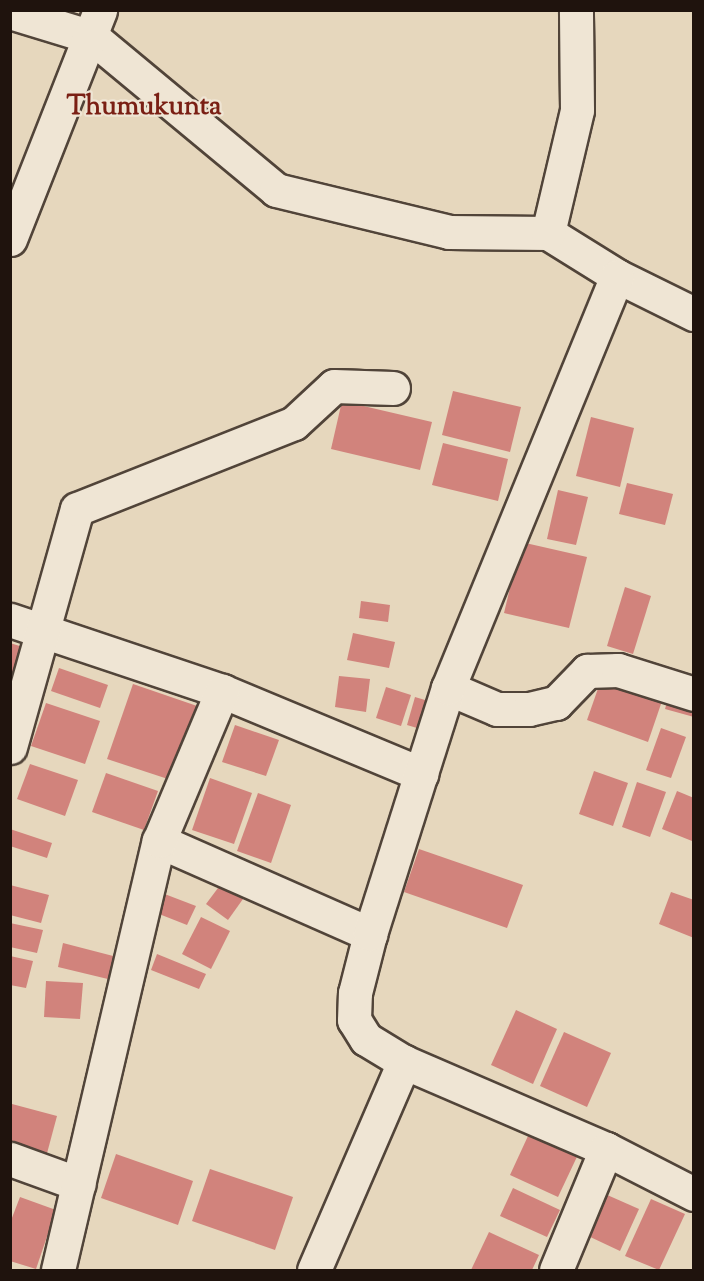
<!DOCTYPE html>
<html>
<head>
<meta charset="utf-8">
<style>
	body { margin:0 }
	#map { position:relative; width:704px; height:1281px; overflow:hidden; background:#e6d7bd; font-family:"Sorts Mill Goudy",serif }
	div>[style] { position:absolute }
	.building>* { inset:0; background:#d1837c }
	.roads { filter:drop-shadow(2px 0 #514439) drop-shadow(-2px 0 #514439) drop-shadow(0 2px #514439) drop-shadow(0 -2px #514439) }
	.minor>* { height:33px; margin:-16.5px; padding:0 16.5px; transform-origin:16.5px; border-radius:16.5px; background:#efe5d4 }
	span { translate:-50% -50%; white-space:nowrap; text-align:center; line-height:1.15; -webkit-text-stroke:4.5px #efe5d4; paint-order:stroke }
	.quarter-label { font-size:27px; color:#7a1f14; font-weight:700 }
	.frame { position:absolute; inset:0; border:12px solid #1f130d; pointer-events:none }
</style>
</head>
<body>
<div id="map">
	<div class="building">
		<i style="clip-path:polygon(453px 391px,521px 407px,510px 452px,442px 435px)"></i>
		<i style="clip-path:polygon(342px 401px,432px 422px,420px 470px,331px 449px)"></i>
		<i style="clip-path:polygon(591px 417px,634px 428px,620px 487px,576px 476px)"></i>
		<i style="clip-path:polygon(443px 443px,508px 459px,498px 501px,432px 485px)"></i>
		<i style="clip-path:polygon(627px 483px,673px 494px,665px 525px,619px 514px)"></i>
		<i style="clip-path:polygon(558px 490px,588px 497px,576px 545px,547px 539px)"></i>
		<i style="clip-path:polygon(521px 542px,587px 557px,569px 628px,504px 613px)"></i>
		<i style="clip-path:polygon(625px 587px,651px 596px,633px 654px,607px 646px)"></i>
		<i style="clip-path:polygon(361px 601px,390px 605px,388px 622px,359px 618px)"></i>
		<i style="clip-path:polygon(353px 633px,395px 642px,389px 668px,347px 660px)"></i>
		<i style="clip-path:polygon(10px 643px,26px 648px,10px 692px)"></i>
		<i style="clip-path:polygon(59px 668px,108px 685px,100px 708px,51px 691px)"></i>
		<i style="clip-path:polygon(339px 676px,370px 679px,366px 712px,335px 707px)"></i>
		<i style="clip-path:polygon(601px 680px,662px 701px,648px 742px,587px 720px)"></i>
		<i style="clip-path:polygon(133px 684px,200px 707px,174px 781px,107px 759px)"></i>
		<i style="clip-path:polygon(386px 687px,411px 695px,401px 726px,376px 718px)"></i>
		<i style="clip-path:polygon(670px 692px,694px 700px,694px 717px,665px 709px)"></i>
		<i style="clip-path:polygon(415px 697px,435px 703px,427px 731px,407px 725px)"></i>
		<i style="clip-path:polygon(46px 703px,100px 721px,85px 764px,31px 746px)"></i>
		<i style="clip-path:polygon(235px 725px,279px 740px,266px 776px,222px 762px)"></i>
		<i style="clip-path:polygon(661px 728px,686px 737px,671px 778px,646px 770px)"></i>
		<i style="clip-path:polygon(30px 764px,78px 780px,65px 816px,17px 799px)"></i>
		<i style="clip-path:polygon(594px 771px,628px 783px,613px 826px,579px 814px)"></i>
		<i style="clip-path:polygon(106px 773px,158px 791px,144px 830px,92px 812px)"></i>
		<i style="clip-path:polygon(210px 778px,252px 793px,234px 844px,192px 830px)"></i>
		<i style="clip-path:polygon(637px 782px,666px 792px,650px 837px,622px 827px)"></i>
		<i style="clip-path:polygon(677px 791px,694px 798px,692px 841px,662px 829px)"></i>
		<i style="clip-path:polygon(258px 793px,291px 805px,271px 863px,237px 851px)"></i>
		<i style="clip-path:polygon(10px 829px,52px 843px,47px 858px,10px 846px)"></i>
		<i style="clip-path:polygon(419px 849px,523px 885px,507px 928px,404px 892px)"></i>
		<i style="clip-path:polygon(221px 884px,243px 899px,228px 920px,206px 904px)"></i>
		<i style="clip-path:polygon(10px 885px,49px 895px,41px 923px,10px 915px)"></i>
		<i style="clip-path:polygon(671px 892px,694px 900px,694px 938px,659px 924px)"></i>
		<i style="clip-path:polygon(162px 893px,196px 906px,187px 925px,154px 912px)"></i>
		<i style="clip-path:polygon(201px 917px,230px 931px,211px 969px,182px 954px)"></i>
		<i style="clip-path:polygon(10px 923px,43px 930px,37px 953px,10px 947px)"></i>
		<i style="clip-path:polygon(63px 943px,117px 957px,112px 980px,58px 967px)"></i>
		<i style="clip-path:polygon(157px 954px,206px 974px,199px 989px,151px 970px)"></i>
		<i style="clip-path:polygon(10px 956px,33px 961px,26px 988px,10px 985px)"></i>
		<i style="clip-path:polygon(46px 981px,83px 983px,80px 1019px,44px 1017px)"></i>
		<i style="clip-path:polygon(516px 1010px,557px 1029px,533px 1084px,491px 1065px)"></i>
		<i style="clip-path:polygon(564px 1032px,611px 1053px,587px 1107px,540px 1086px)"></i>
		<i style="clip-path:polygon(12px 1104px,57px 1116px,46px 1157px,10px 1148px)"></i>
		<i style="clip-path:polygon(534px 1123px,583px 1144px,558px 1197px,510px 1175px)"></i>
		<i style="clip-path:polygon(116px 1154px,193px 1181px,178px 1225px,101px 1198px)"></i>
		<i style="clip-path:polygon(210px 1169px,293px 1197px,275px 1250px,192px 1221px)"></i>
		<i style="clip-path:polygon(513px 1188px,560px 1210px,547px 1237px,500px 1216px)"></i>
		<i style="clip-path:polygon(605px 1194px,639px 1209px,620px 1251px,586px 1235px)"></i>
		<i style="clip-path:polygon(20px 1197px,56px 1210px,36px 1269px,10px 1261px,10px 1223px)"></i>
		<i style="clip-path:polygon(651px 1199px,685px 1214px,659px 1270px,625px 1256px)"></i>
		<i style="clip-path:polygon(489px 1232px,539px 1255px,532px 1270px,471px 1270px)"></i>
	</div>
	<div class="roads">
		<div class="minor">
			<i style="left:10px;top:12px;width:86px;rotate:17deg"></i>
			<i style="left:92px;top:37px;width:239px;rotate:39.7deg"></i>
			<i style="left:276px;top:190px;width:178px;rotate:13.6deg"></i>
			<i style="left:449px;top:232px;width:99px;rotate:0.6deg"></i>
			<i style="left:548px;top:233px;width:81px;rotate:31.9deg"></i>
			<i style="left:617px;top:276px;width:86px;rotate:26.3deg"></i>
			<i style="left:548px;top:233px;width:126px;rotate:-76.7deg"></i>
			<i style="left:577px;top:110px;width:100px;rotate:-90.6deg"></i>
			<i style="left:10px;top:239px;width:246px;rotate:-68.5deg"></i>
			<i style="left:10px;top:620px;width:224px;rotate:18.5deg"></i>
			<i style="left:222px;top:691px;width:216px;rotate:22.6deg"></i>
			<i style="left:448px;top:688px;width:53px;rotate:23.2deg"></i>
			<i style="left:497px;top:709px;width:32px"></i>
			<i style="left:529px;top:709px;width:28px;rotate:-13deg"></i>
			<i style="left:556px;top:703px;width:45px;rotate:-45.9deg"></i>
			<i style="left:587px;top:671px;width:31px;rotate:-2deg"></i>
			<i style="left:618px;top:670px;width:80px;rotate:17.5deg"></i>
			<i style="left:10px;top:747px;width:247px;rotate:-74.3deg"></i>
			<i style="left:77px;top:509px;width:233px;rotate:-21.6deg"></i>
			<i style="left:294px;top:423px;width:54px;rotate:-42.8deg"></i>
			<i style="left:334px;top:386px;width:59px;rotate:1.9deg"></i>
			<i style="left:159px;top:841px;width:231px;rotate:23.8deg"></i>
			<i style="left:404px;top:1062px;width:220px;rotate:23.3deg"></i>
			<i style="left:606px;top:1149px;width:99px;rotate:27.1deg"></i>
			<i style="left:10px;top:1159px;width:73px;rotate:19.9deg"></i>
			<i style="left:58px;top:1270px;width:441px;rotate:-76.8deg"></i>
			<i style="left:159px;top:841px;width:163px;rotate:-67.2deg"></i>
			<i style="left:314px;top:1270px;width:227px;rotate:-66.6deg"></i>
			<i style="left:404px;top:1062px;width:44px;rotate:-148.8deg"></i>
			<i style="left:366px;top:1039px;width:22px;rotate:-122deg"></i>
			<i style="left:354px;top:1020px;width:27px;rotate:-88deg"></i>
			<i style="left:355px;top:993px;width:61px;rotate:-75.7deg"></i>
			<i style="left:370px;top:934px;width:258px;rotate:-72.4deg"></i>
			<i style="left:448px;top:688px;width:445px;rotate:-67.7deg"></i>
			<i style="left:556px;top:1270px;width:131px;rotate:-67.5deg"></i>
		</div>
	</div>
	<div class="quarter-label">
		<span style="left:144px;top:108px">Thumukunta</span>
	</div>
	<div class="frame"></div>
</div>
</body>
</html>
